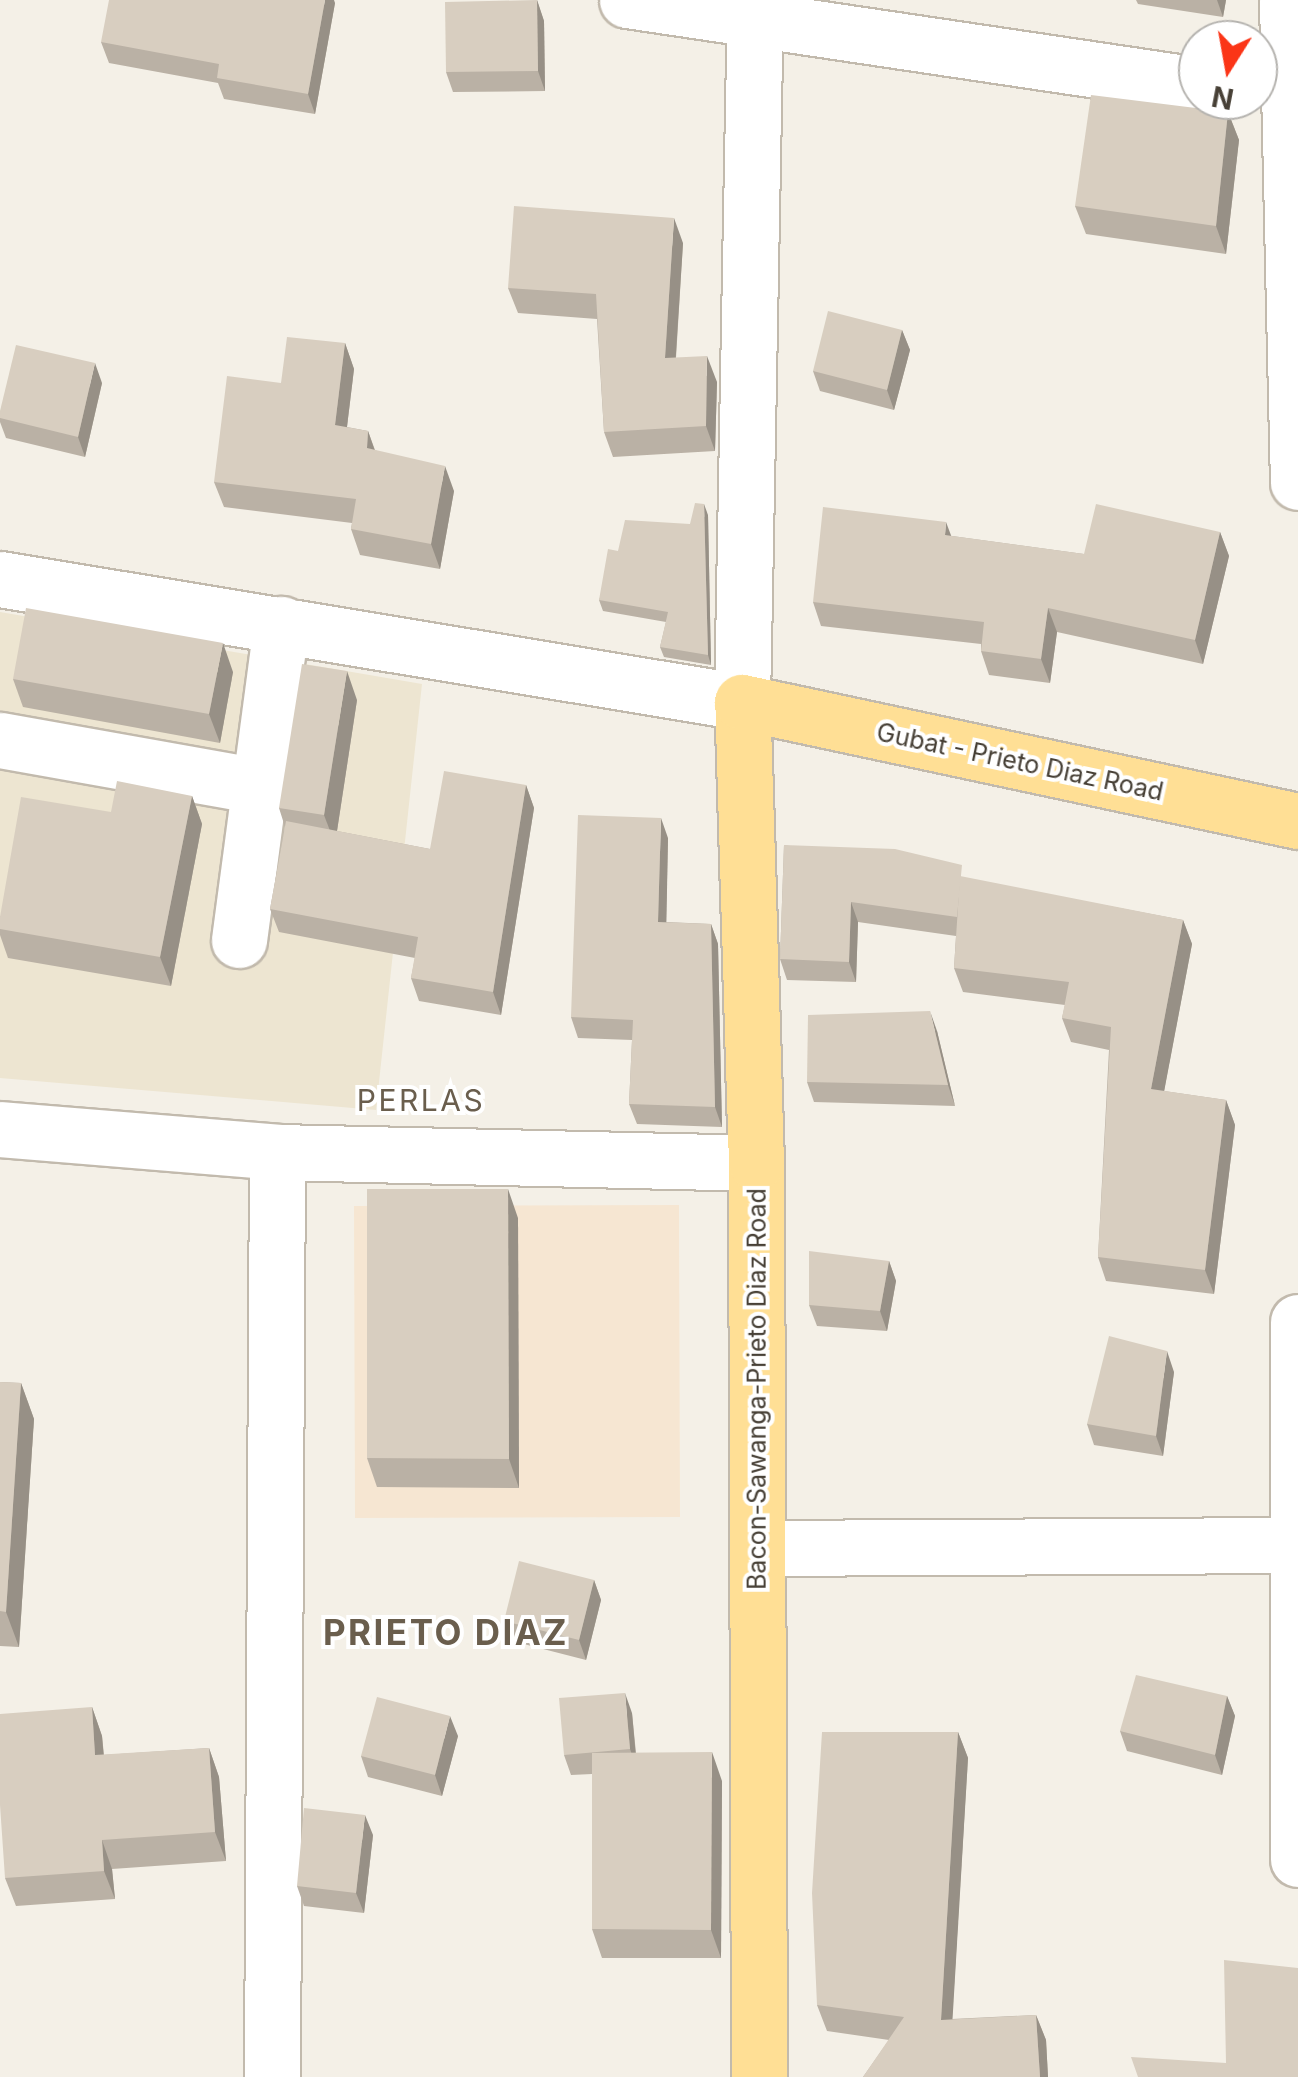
<!DOCTYPE html>
<html>
<head>
<meta charset="utf-8">
<style>
	body { margin:0 }
	#map { position:relative; width:1298px; height:2077px; overflow:hidden; background:#f4f0e7; font-family:Inter,sans-serif }
	div>[style] { position:absolute }
	.commercial>* { inset:0; background:#f6e6d2 }
	.education>* { inset:0; background:#ede5d1 }
	.roads { filter:drop-shadow(2px 0 #c2baad) drop-shadow(-2px 0 #c2baad) drop-shadow(0 2px #c2baad) drop-shadow(0 -2px #c2baad) }
	.minor>* { height:55px; margin:-27.5px; padding:0 27.5px; transform-origin:27.5px; border-radius:27.5px; background:#fff }
	.major>* { height:55px; margin:-27.5px; padding:0 27.5px; transform-origin:27.5px; border-radius:27.5px; background:#ffdf95 }
	.wall>* { inset:0; background:#bab1a5 }
	.shaded-wall>* { inset:0; background:#979086 }
	.building>* { inset:0; background:#d8cec0 }
	span { translate:-50% -50%; white-space:nowrap; text-align:center; line-height:1.15; -webkit-text-stroke:8px #fff; paint-order:stroke }
	.street-label { font-size:25px; color:#474036 }
	.quarter-label { font-size:30px; color:#6a5e4d; letter-spacing:2.5px }
	.district-label { font-size:35px; color:#6a5e4d; font-weight:700; letter-spacing:2.5px }
	.north { position:absolute; left:1178px; top:20px; width:100px; height:100px; box-sizing:border-box; background:#fff; border:2px solid #b5b3af; border-radius:50%; rotate:191deg; font-size:28px; font-weight:700; line-height:40px; text-align:center; color:#474036 }
	.north::after { content:''; display:block; margin:auto; width:35px; height:45px; background:#fb3517; clip-path:polygon(50% 0,100% 100%,50% 72%,0 100%) }
</style>
</head>
<body>
<div id="map">
	<div class="commercial">
		<i style="clip-path:polygon(679px 1205px,680px 1517px,355px 1518px,354px 1206px)"></i>
	</div>
	<div class="education">
		<i style="clip-path:polygon(0 612px,422px 684px,376px 1110px,0 1078px)"></i>
	</div>
	<div class="roads">
		<div class="minor">
			<i style="left:627px;top:0;width:577px;rotate:8.47deg"></i>
			<i style="left:1287px;top:0;width:482px;rotate:88.7deg"></i>
			<i style="left:0;top:579px;width:752px;rotate:9.41deg"></i>
			<i style="left:742px;top:702px;width:702px;rotate:-88.94deg"></i>
			<i style="left:0;top:740px;width:263px;rotate:10.1deg"></i>
			<i style="left:239px;top:940px;width:319px;rotate:-82.4deg"></i>
			<i style="left:0;top:1129px;width:278px;rotate:4.7deg"></i>
			<i style="left:1298px;top:1322px;width:537px;rotate:90deg"></i>
			<i style="left:757px;top:1548px;width:537px;rotate:-0.32deg"></i>
			<i style="left:272px;top:2077px;width:925px;rotate:-89.69deg"></i>
			<i style="left:277px;top:1152px;width:479px;rotate:1.3deg"></i>
		</div>
		<div class="major">
			<i style="left:759px;top:2077px;width:914px;rotate:-90.19deg"></i>
			<i style="left:756px;top:1163px;width:461px;rotate:-91.7deg"></i>
			<i style="left:742px;top:702px;width:569px;rotate:12.08deg"></i>
		</div>
	</div>
	<div class="wall">
		<i style="clip-path:polygon(537px 0,544px 21px,545px 91px,453px 92px,446px 72px)"></i>
		<i style="clip-path:polygon(1136px 0,1226px 0,1223px 17px,1138px 4px)"></i>
		<i style="clip-path:polygon(335px 3px,315px 114px,224px 99px,218px 83px,109px 63px,101px 42px)"></i>
		<i style="clip-path:polygon(1228px 112px,1239px 140px,1226px 254px,1086px 234px,1075px 206px)"></i>
		<i style="clip-path:polygon(683px 243px,676px 358px,717px 382px,715px 451px,613px 457px,604px 432px,597px 319px,518px 313px,508px 288px)"></i>
		<i style="clip-path:polygon(902px 330px,910px 350px,894px 410px,820px 391px,813px 371px)"></i>
		<i style="clip-path:polygon(345px 343px,354px 369px,347px 427px,368px 431px,375px 450px,454px 491px,440px 569px,360px 555px,351px 529px,352px 523px,224px 507px,214px 482px,281px 383px)"></i>
		<i style="clip-path:polygon(102px 383px,85px 457px,6px 438px,0 422px,0 411px)"></i>
		<i style="clip-path:polygon(708px 515px,711px 665px,664px 657px,660px 647px,666px 622px,603px 611px,599px 600px,618px 551px,690px 524px)"></i>
		<i style="clip-path:polygon(1220px 532px,1229px 556px,1203px 664px,1057px 632px,1050px 683px,989px 675px,981px 651px,981px 644px,821px 626px,813px 602px,952px 536px,1084px 554px)"></i>
		<i style="clip-path:polygon(233px 672px,220px 743px,23px 707px,13px 679px)"></i>
		<i style="clip-path:polygon(357px 700px,337px 831px,430px 849px,526px 785px,534px 808px,501px 1015px,419px 1001px,411px 978px,415px 958px,279px 932px,270px 909px,285px 827px,279px 808px)"></i>
		<i style="clip-path:polygon(192px 796px,202px 824px,171px 986px,8px 958px,0 935px,0 917px,111px 812px)"></i>
		<i style="clip-path:polygon(668px 838px,666px 922px,711px 924px,718px 944px,722px 1127px,637px 1124px,629px 1104px,632px 1040px,578px 1038px,571px 1017px)"></i>
		<i style="clip-path:polygon(784px 845px,1183px 920px,1192px 944px,1164px 1091px,1226px 1100px,1235px 1125px,1214px 1294px,1106px 1281px,1098px 1257px,1109px 1050px,1071px 1042px,1062px 1018px,1065px 1005px,963px 992px,954px 968px,956px 936px,858px 922px,856px 982px,787px 980px,780px 959px)"></i>
		<i style="clip-path:polygon(937px 1031px,955px 1106px,814px 1102px,807px 1082px)"></i>
		<i style="clip-path:polygon(518px 1218px,519px 1488px,377px 1487px,367px 1458px)"></i>
		<i style="clip-path:polygon(889px 1261px,896px 1281px,887px 1331px,817px 1326px,809px 1305px)"></i>
		<i style="clip-path:polygon(1174px 1372px,1163px 1456px,1094px 1445px,1087px 1424px)"></i>
		<i style="clip-path:polygon(0 1382px,21px 1383px,34px 1419px,19px 1647px,0 1646px)"></i>
		<i style="clip-path:polygon(594px 1580px,601px 1600px,586px 1660px,512px 1641px,504px 1621px)"></i>
		<i style="clip-path:polygon(1227px 1696px,1235px 1716px,1222px 1775px,1127px 1751px,1120px 1731px)"></i>
		<i style="clip-path:polygon(92px 1707px,102px 1736px,104px 1755px,209px 1748px,219px 1777px,226px 1861px,112px 1869px,115px 1899px,16px 1906px,5px 1878px)"></i>
		<i style="clip-path:polygon(632px 1713px,636px 1753px,722px 1781px,721px 1958px,602px 1958px,592px 1929px,592px 1774px,571px 1775px,564px 1755px)"></i>
		<i style="clip-path:polygon(958px 1732px,968px 1758px,952px 2019px,1036px 2015px,1046px 2040px,1048px 2077px,863px 2077px,889px 2040px,827px 2031px,817px 2005px)"></i>
		<i style="clip-path:polygon(458px 1736px,442px 1796px,368px 1777px,361px 1756px)"></i>
		<i style="clip-path:polygon(373px 1835px,364px 1913px,304px 1906px,297px 1886px)"></i>
	</div>
	<div class="shaded-wall">
		<i style="clip-path:polygon(325px 0,334px 0,335px 3px,315px 114px,308px 94px)"></i>
		<i style="clip-path:polygon(537px 0,544px 21px,545px 91px,538px 71px)"></i>
		<i style="clip-path:polygon(1217px 0,1226px 0,1223px 17px)"></i>
		<i style="clip-path:polygon(1228px 112px,1239px 140px,1226px 254px,1216px 226px)"></i>
		<i style="clip-path:polygon(674px 218px,683px 243px,674px 384px,665px 358px)"></i>
		<i style="clip-path:polygon(902px 330px,910px 350px,894px 410px,887px 390px)"></i>
		<i style="clip-path:polygon(345px 343px,354px 369px,344px 451px,335px 425px)"></i>
		<i style="clip-path:polygon(707px 356px,717px 382px,715px 451px,706px 426px)"></i>
		<i style="clip-path:polygon(95px 363px,102px 383px,85px 457px,78px 437px)"></i>
		<i style="clip-path:polygon(368px 431px,377px 457px,367px 448px)"></i>
		<i style="clip-path:polygon(445px 466px,454px 491px,440px 569px,431px 544px)"></i>
		<i style="clip-path:polygon(704px 504px,708px 515px,711px 665px,708px 655px)"></i>
		<i style="clip-path:polygon(946px 522px,955px 546px,945px 535px)"></i>
		<i style="clip-path:polygon(1220px 532px,1229px 556px,1203px 664px,1195px 640px)"></i>
		<i style="clip-path:polygon(1048px 608px,1057px 632px,1050px 683px,1041px 659px)"></i>
		<i style="clip-path:polygon(223px 643px,233px 672px,220px 743px,209px 714px)"></i>
		<i style="clip-path:polygon(347px 671px,357px 700px,335px 844px,324px 815px)"></i>
		<i style="clip-path:polygon(526px 785px,534px 808px,501px 1015px,493px 992px)"></i>
		<i style="clip-path:polygon(192px 796px,202px 824px,171px 986px,160px 957px)"></i>
		<i style="clip-path:polygon(661px 818px,668px 838px,666px 942px,658px 922px)"></i>
		<i style="clip-path:polygon(851px 902px,858px 922px,856px 982px,849px 962px)"></i>
		<i style="clip-path:polygon(1183px 920px,1192px 944px,1160px 1113px,1151px 1089px)"></i>
		<i style="clip-path:polygon(711px 924px,718px 944px,722px 1127px,715px 1107px)"></i>
		<i style="clip-path:polygon(930px 1011px,937px 1031px,955px 1106px,948px 1085px)"></i>
		<i style="clip-path:polygon(1226px 1100px,1235px 1125px,1214px 1294px,1205px 1270px)"></i>
		<i style="clip-path:polygon(508px 1189px,518px 1218px,519px 1488px,509px 1459px)"></i>
		<i style="clip-path:polygon(889px 1261px,896px 1281px,887px 1331px,880px 1311px)"></i>
		<i style="clip-path:polygon(1167px 1351px,1174px 1372px,1163px 1456px,1156px 1436px)"></i>
		<i style="clip-path:polygon(21px 1383px,34px 1419px,19px 1647px,6px 1612px)"></i>
		<i style="clip-path:polygon(594px 1580px,601px 1600px,586px 1660px,579px 1640px)"></i>
		<i style="clip-path:polygon(625px 1693px,632px 1713px,637px 1769px,630px 1749px)"></i>
		<i style="clip-path:polygon(1227px 1696px,1235px 1716px,1222px 1775px,1215px 1755px)"></i>
		<i style="clip-path:polygon(92px 1707px,102px 1736px,106px 1784px,95px 1755px)"></i>
		<i style="clip-path:polygon(450px 1716px,458px 1736px,442px 1796px,435px 1775px)"></i>
		<i style="clip-path:polygon(958px 1732px,968px 1758px,951px 2045px,941px 2020px)"></i>
		<i style="clip-path:polygon(209px 1748px,219px 1777px,226px 1861px,215px 1832px)"></i>
		<i style="clip-path:polygon(712px 1752px,722px 1781px,721px 1958px,711px 1930px)"></i>
		<i style="clip-path:polygon(365px 1815px,373px 1835px,364px 1913px,356px 1893px)"></i>
		<i style="clip-path:polygon(102px 1840px,112px 1869px,115px 1899px,104px 1871px)"></i>
		<i style="clip-path:polygon(1036px 2015px,1046px 2040px,1048px 2077px,1040px 2077px)"></i>
	</div>
	<div class="building">
		<i style="clip-path:polygon(109px 0,325px 0,308px 94px,217px 78px,219px 64px,101px 42px)"></i>
		<i style="clip-path:polygon(537px 0,538px 71px,446px 72px,445px 2px)"></i>
		<i style="clip-path:polygon(1091px 95px,1228px 112px,1216px 226px,1075px 206px)"></i>
		<i style="clip-path:polygon(514px 206px,674px 218px,665px 358px,707px 356px,706px 426px,604px 432px,596px 294px,508px 288px)"></i>
		<i style="clip-path:polygon(828px 311px,902px 330px,887px 390px,813px 371px)"></i>
		<i style="clip-path:polygon(287px 337px,345px 343px,335px 425px,368px 431px,367px 448px,445px 466px,431px 544px,351px 529px,356px 499px,214px 482px,227px 376px,281px 383px)"></i>
		<i style="clip-path:polygon(16px 345px,95px 363px,78px 437px,0 418px,0 411px)"></i>
		<i style="clip-path:polygon(695px 503px,704px 504px,708px 655px,660px 647px,668px 612px,599px 600px,608px 549px,618px 551px,625px 520px,690px 524px)"></i>
		<i style="clip-path:polygon(1096px 504px,1220px 532px,1195px 640px,1048px 608px,1041px 659px,981px 651px,984px 622px,813px 602px,823px 507px,946px 522px,945px 535px,1084px 554px)"></i>
		<i style="clip-path:polygon(26px 608px,223px 643px,209px 714px,13px 679px)"></i>
		<i style="clip-path:polygon(302px 664px,347px 671px,324px 815px,279px 808px)"></i>
		<i style="clip-path:polygon(444px 771px,526px 785px,493px 992px,411px 978px,418px 937px,270px 909px,286px 821px,430px 849px)"></i>
		<i style="clip-path:polygon(117px 781px,192px 796px,160px 957px,0 929px,0 917px,21px 797px,111px 812px)"></i>
		<i style="clip-path:polygon(578px 815px,661px 818px,658px 922px,711px 924px,715px 1107px,629px 1104px,633px 1020px,571px 1017px)"></i>
		<i style="clip-path:polygon(784px 845px,895px 849px,962px 865px,957px 917px,851px 902px,849px 962px,780px 959px)"></i>
		<i style="clip-path:polygon(960px 876px,1183px 920px,1151px 1089px,1226px 1100px,1205px 1270px,1098px 1257px,1111px 1027px,1062px 1018px,1069px 982px,954px 968px)"></i>
		<i style="clip-path:polygon(930px 1011px,948px 1085px,807px 1082px,808px 1015px)"></i>
		<i style="clip-path:polygon(367px 1189px,508px 1189px,509px 1459px,367px 1458px)"></i>
		<i style="clip-path:polygon(809px 1251px,889px 1261px,880px 1311px,809px 1305px)"></i>
		<i style="clip-path:polygon(1109px 1336px,1167px 1351px,1156px 1436px,1087px 1424px)"></i>
		<i style="clip-path:polygon(0 1382px,21px 1383px,6px 1612px,0 1611px)"></i>
		<i style="clip-path:polygon(519px 1561px,594px 1580px,579px 1640px,504px 1621px)"></i>
		<i style="clip-path:polygon(1136px 1675px,1227px 1696px,1215px 1755px,1120px 1731px)"></i>
		<i style="clip-path:polygon(625px 1693px,630px 1749px,564px 1755px,559px 1698px)"></i>
		<i style="clip-path:polygon(377px 1697px,450px 1716px,435px 1775px,361px 1756px)"></i>
		<i style="clip-path:polygon(92px 1707px,95px 1755px,209px 1748px,215px 1832px,102px 1840px,104px 1871px,5px 1878px,0 1805px,0 1714px)"></i>
		<i style="clip-path:polygon(822px 1732px,958px 1732px,941px 2020px,1036px 2015px,1040px 2077px,863px 2077px,904px 2017px,817px 2005px,812px 1893px)"></i>
		<i style="clip-path:polygon(712px 1752px,711px 1930px,592px 1929px,592px 1753px)"></i>
		<i style="clip-path:polygon(304px 1808px,365px 1815px,356px 1893px,297px 1886px)"></i>
		<i style="clip-path:polygon(1224px 1960px,1298px 1968px,1298px 2077px,1138px 2077px,1131px 2057px,1226px 2063px)"></i>
	</div>
	<div class="street-label">
		<span style="left:1020px;top:762px;rotate:12deg">Gubat - Prieto Diaz Road</span>
		<span style="left:757px;top:1389px;rotate:-90deg">Bacon-Sawanga-Prieto Diaz Road</span>
	</div>
	<div class="quarter-label">
		<span style="left:421px;top:1100px">PERLAS</span>
	</div>
	<div class="district-label">
		<span style="left:446px;top:1632px">PRIETO DIAZ</span>
	</div>
	<div class="north">N</div>
</div>
</body>
</html>
